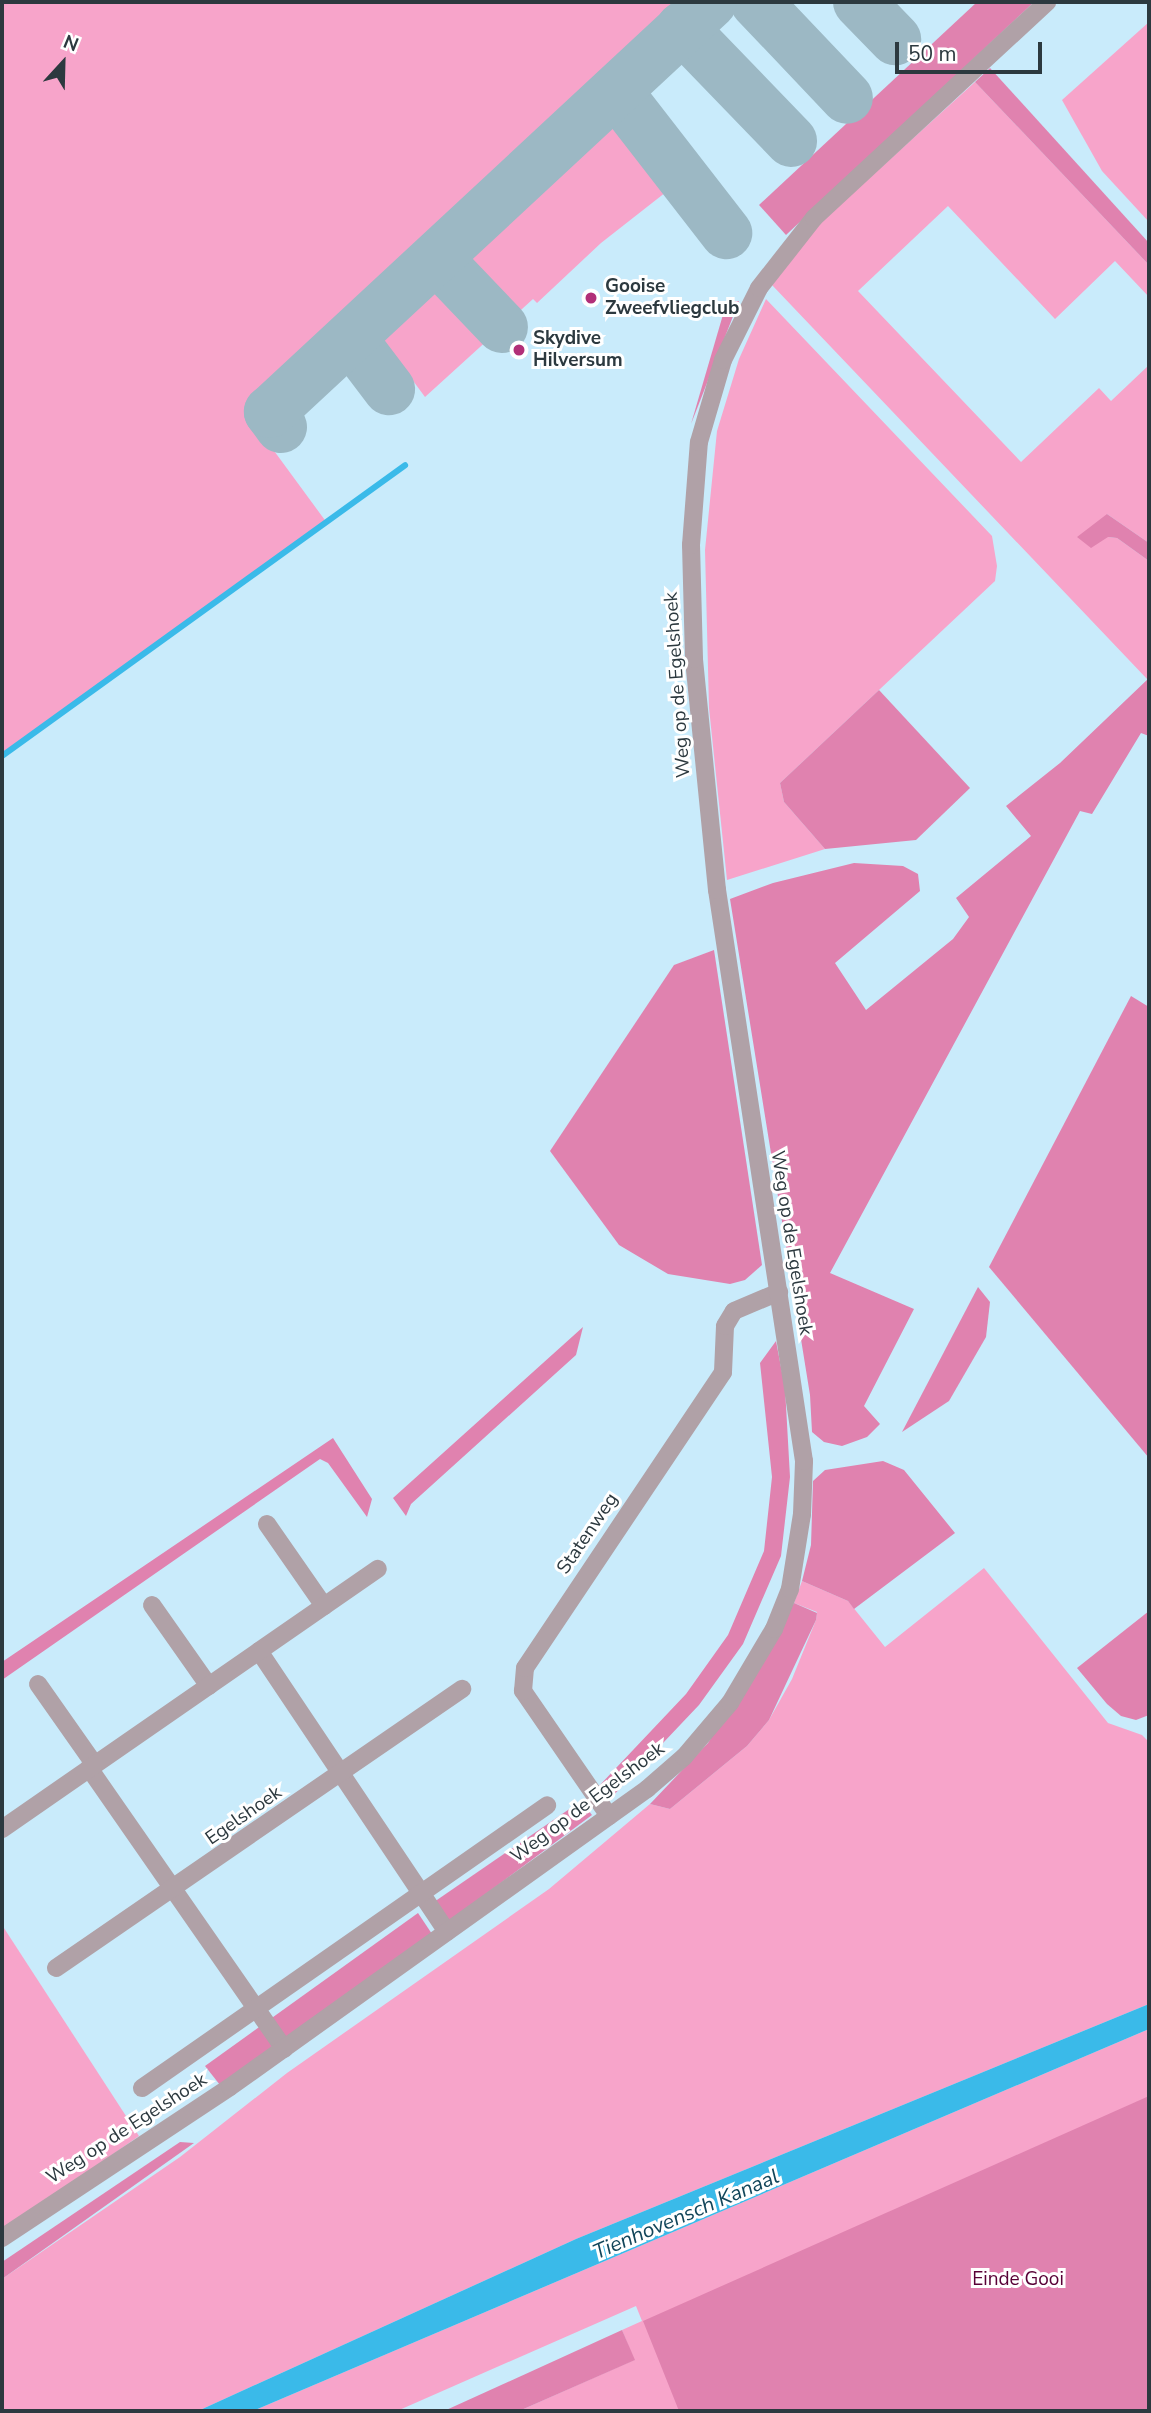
<!DOCTYPE html>
<html>
<head>
<meta charset="utf-8">
<style>
	body { margin:0 }
	#map { position:relative; width:1151px; height:2413px; overflow:hidden; background:#c9ebfb; font-family:"Nunito Sans",sans-serif }
	div>[style] { position:absolute }
	.green>* { inset:0; background:#f7a4ca }
	.forest>* { inset:0; background:#e082af }
	.water>* { inset:0; background:#3abae9 }
	.stream>* { height:6px; margin:-3px; padding:0 3px; transform-origin:3px; border-radius:3px; background:#3abae9 }
	.taxiway>* { height:52px; margin:-26px; padding:0 26px; transform-origin:26px; border-radius:26px; background:#9cb8c4 }
	.minor>* { height:18px; margin:-9px; padding:0 9px; transform-origin:9px; border-radius:9px; background:#b0a1a7 }
	.dots>* { width:19px; height:19px; translate:-50% -50%; box-sizing:border-box; border:4px solid #fff; border-radius:50% }
	span { translate:-50% -50%; white-space:nowrap; text-align:center; line-height:1.15; -webkit-text-stroke:6px #fff; paint-order:stroke }
	.poi-label { font-size:19px; color:#2c393f; font-weight:700 }
	.left { translate:0 -50%; text-align:left }
	.street-label { font-size:19px; color:#2c393f }
	.park-label { font-size:19px; color:#580036 }
	.water-label { font-size:21px; color:#12465a; font-style:italic }
	.frame { position:absolute; inset:0; border:4px solid #2c393f; pointer-events:none }
	.north { position:absolute; left:28px; top:28px; width:70px; height:70px; -webkit-text-stroke:5px #fff; paint-order:stroke; rotate:22deg; font-size:19px; font-weight:700; line-height:28px; text-align:center; color:#2c393f }
	.north::after { content:''; display:block; margin:auto; width:24px; height:32px; background:#2c393f; clip-path:polygon(50% 0,100% 100%,50% 72%,0 100%) }
	.scale { position:absolute; left:895px; top:42px; width:147px; height:32px; box-sizing:border-box; border:4px solid #2c393f; border-top:0; padding-left:9px; font-size:21px; line-height:24px; white-space:nowrap; color:#2c393f; -webkit-text-stroke:5px #fff; paint-order:stroke }
</style>
</head>
<body>
<div id="map">
	<div class="green">
		<i style="clip-path:polygon(2px 2px,701px 2px,605px 94px,675px 185px,601px 243px,537px 303px,533px 299px,425px 397px,364px 314px,250px 418px,327px 523px,2px 756px)"></i>
		<i style="clip-path:polygon(1149px 22px,1149px 222px,1102px 171px,1062px 100px)"></i>
		<i style="clip-path:polygon(975px 82px,1149px 265px,1149px 297px,1115px 261px,1055px 319px,948px 206px,858px 291px,1021px 462px,1099px 388px,1111px 401px,1149px 365px,1149px 543px,1107px 514px,1108px 537px,1117px 538px,1149px 561px,1148px 680px,772px 285px,821px 222px)"></i>
		<i style="clip-path:polygon(766px 299px,992px 536px,997px 566px,995px 581px,780px 783px,784px 802px,825px 849px,727px 880px,709px 708px,705px 550px,717px 431px,739px 359px)"></i>
		<i style="clip-path:polygon(984px 1568px,1108px 1723px,1142px 1735px,1149px 1742px,1149px 2004px,576px 2239px,198px 2411px,2px 2411px,2px 2279px,180px 2157px,287px 2073px,549px 1889px,650px 1804px,670px 1809px,747px 1746px,769px 1720px,792px 1679px,816px 1620px,817px 1612px,794px 1603px,802px 1581px,848px 1601px,885px 1647px)"></i>
		<i style="clip-path:polygon(2px 1925px,139px 2136px,2px 2232px)"></i>
		<i style="clip-path:polygon(1149px 2029px,1149px 2411px,519px 2411px,634px 2360px,622px 2330px,642px 2321px,636px 2306px,397px 2411px,253px 2411px)"></i>
	</div>
	<div class="forest">
		<i style="clip-path:polygon(977px 2px,1034px 2px,786px 235px,759px 205px)"></i>
		<i style="clip-path:polygon(990px 68px,1149px 243px,1149px 265px,975px 82px)"></i>
		<i style="clip-path:polygon(727px 301px,739px 301px,691px 424px)"></i>
		<i style="clip-path:polygon(1107px 514px,1149px 543px,1149px 561px,1117px 538px,1108px 537px,1091px 548px,1077px 537px)"></i>
		<i style="clip-path:polygon(1149px 678px,1149px 736px,1141px 733px,1092px 814px,1080px 811px,830px 1273px,914px 1309px,864px 1406px,880px 1424px,867px 1437px,842px 1446px,824px 1442px,812px 1432px,810px 1395px,730px 899px,773px 883px,854px 863px,903px 866px,918px 874px,920px 891px,835px 963px,866px 1010px,953px 939px,969px 917px,956px 898px,1031px 836px,1006px 806px,1060px 763px)"></i>
		<i style="clip-path:polygon(879px 690px,970px 788px,916px 840px,825px 849px,784px 802px,780px 783px)"></i>
		<i style="clip-path:polygon(714px 950px,762px 1265px,745px 1280px,730px 1284px,668px 1274px,619px 1245px,550px 1151px,674px 965px)"></i>
		<i style="clip-path:polygon(1131px 996px,1149px 1007px,1149px 1458px,989px 1267px)"></i>
		<i style="clip-path:polygon(978px 1287px,990px 1302px,986px 1337px,949px 1401px,902px 1432px)"></i>
		<i style="clip-path:polygon(583px 1327px,576px 1355px,411px 1504px,406px 1516px,393px 1498px)"></i>
		<i style="clip-path:polygon(776px 1341px,785px 1388px,790px 1477px,781px 1556px,743px 1644px,699px 1705px,609px 1800px,599px 1786px,686px 1694px,728px 1635px,764px 1551px,772px 1477px,760px 1363px)"></i>
		<i style="clip-path:polygon(333px 1438px,372px 1499px,367px 1517px,328px 1463px,320px 1459px,2px 1680px,2px 1662px)"></i>
		<i style="clip-path:polygon(883px 1461px,904px 1470px,955px 1533px,854px 1609px,848px 1601px,802px 1581px,811px 1545px,813px 1481px,825px 1470px)"></i>
		<i style="clip-path:polygon(794px 1603px,817px 1613px,816px 1620px,769px 1720px,747px 1746px,670px 1809px,650px 1804px,708px 1743px)"></i>
		<i style="clip-path:polygon(1149px 1611px,1149px 1715px,1136px 1720px,1121px 1716px,1107px 1704px,1077px 1668px)"></i>
		<i style="clip-path:polygon(581px 1801px,592px 1815px,448px 1922px,434px 1902px)"></i>
		<i style="clip-path:polygon(418px 1913px,432px 1934px,220px 2085px,205px 2066px)"></i>
		<i style="clip-path:polygon(1149px 2096px,1149px 2411px,679px 2411px,643px 2321px)"></i>
		<i style="clip-path:polygon(180px 2142px,194px 2143px,2px 2279px,2px 2262px)"></i>
		<i style="clip-path:polygon(622px 2330px,635px 2360px,519px 2411px,444px 2411px)"></i>
	</div>
	<div class="water">
		<i style="clip-path:polygon(1149px 2004px,1149px 2029px,253px 2411px,198px 2411px,576px 2239px)"></i>
	</div>
	<div class="stream">
		<i style="left:2px;top:756px;width:497px;rotate:-35.8deg"></i>
	</div>
	<div class="taxiway">
		<i style="left:756px;top:2px;width:132px;rotate:46.5deg"></i>
		<i style="left:859px;top:2px;width:52px;rotate:45.8deg"></i>
		<i style="left:682px;top:28px;width:157px;rotate:46deg"></i>
		<i style="left:616px;top:91px;width:180px;rotate:52.2deg"></i>
		<i style="left:437px;top:259px;width:94px;rotate:46.3deg"></i>
		<i style="left:351px;top:339px;width:63px;rotate:52.8deg"></i>
		<i style="left:281px;top:427px;width:19px;rotate:-126deg"></i>
		<i style="left:270px;top:412px;width:602px;rotate:-42.91deg"></i>
	</div>
	<div class="minor">
		<i style="left:267px;top:1524px;width:100px;rotate:55.2deg"></i>
		<i style="left:152px;top:1605px;width:99px;rotate:54.9deg"></i>
		<i style="left:259px;top:1651px;width:338px;rotate:56.2deg"></i>
		<i style="left:38px;top:1684px;width:99px;rotate:54.9deg"></i>
		<i style="left:89px;top:1768px;width:342px;rotate:55.2deg"></i>
		<i style="left:609px;top:1816px;width:152px;rotate:-124.5deg"></i>
		<i style="left:523px;top:1691px;width:23px;rotate:-85deg"></i>
		<i style="left:525px;top:1668px;width:356px;rotate:-56.2deg"></i>
		<i style="left:723px;top:1372px;width:46px;rotate:-87.5deg"></i>
		<i style="left:725px;top:1326px;width:17px;rotate:-59deg"></i>
		<i style="left:734px;top:1311px;width:49px;rotate:-22.9deg"></i>
		<i style="left:2px;top:1829px;width:457px;rotate:-34.7deg"></i>
		<i style="left:56px;top:1968px;width:493px;rotate:-34.5deg"></i>
		<i style="left:142px;top:2088px;width:494px;rotate:-34.9deg"></i>
		<i style="left:2px;top:2238px;width:273px;rotate:-33.5deg"></i>
		<i style="left:230px;top:2087px;width:513px;rotate:-35.55deg"></i>
		<i style="left:647px;top:1789px;width:49px;rotate:-40.9deg"></i>
		<i style="left:684px;top:1757px;width:71px;rotate:-49.6deg"></i>
		<i style="left:730px;top:1703px;width:86px;rotate:-59.3deg"></i>
		<i style="left:774px;top:1629px;width:43px;rotate:-68.2deg"></i>
		<i style="left:790px;top:1589px;width:76px;rotate:-80.9deg"></i>
		<i style="left:802px;top:1514px;width:53px;rotate:-87.8deg"></i>
		<i style="left:804px;top:1461px;width:578px;rotate:-98.66deg"></i>
		<i style="left:717px;top:890px;width:232px;rotate:-95.7deg"></i>
		<i style="left:694px;top:659px;width:114px;rotate:-91.5deg"></i>
		<i style="left:691px;top:545px;width:103px;rotate:-85.6deg"></i>
		<i style="left:699px;top:442px;width:85px;rotate:-73.7deg"></i>
		<i style="left:723px;top:360px;width:80px;rotate:-63.4deg"></i>
		<i style="left:759px;top:288px;width:89px;rotate:-51.8deg"></i>
		<i style="left:814px;top:218px;width:318px;rotate:-42.8deg"></i>
	</div>
	<div class="dots">
		<i style="left:591px;top:298px;background:#b12f78"></i>
		<i style="left:519px;top:350px;background:#b12f78"></i>
	</div>
	<div class="poi-label">
		<span class="left" style="left:605px;top:298px">Gooise<br>Zweefvliegclub</span>
		<span class="left" style="left:533px;top:350px">Skydive<br>Hilversum</span>
	</div>
	<div class="street-label">
		<span style="left:678px;top:685px;rotate:-94deg">Weg op de Egelshoek</span>
		<span style="left:791px;top:1243px;rotate:81deg">Weg op de Egelshoek</span>
		<span style="left:588px;top:1534px;rotate:-56deg">Statenweg</span>
		<span style="left:588px;top:1803px;rotate:-37deg">Weg op de Egelshoek</span>
		<span style="left:244px;top:1816px;rotate:-35deg">Egelshoek</span>
		<span style="left:127px;top:2129px;rotate:-33deg">Weg op de Egelshoek</span>
	</div>
	<div class="park-label">
		<span style="left:1018px;top:2280px">Einde Gooi</span>
	</div>
	<div class="water-label">
		<span style="left:686px;top:2214px;rotate:-23deg">Tienhovensch Kanaal</span>
	</div>
	<div class="frame"></div>
	<div class="north">N</div>
	<div class="scale">50 m</div>
</div>
</body>
</html>
